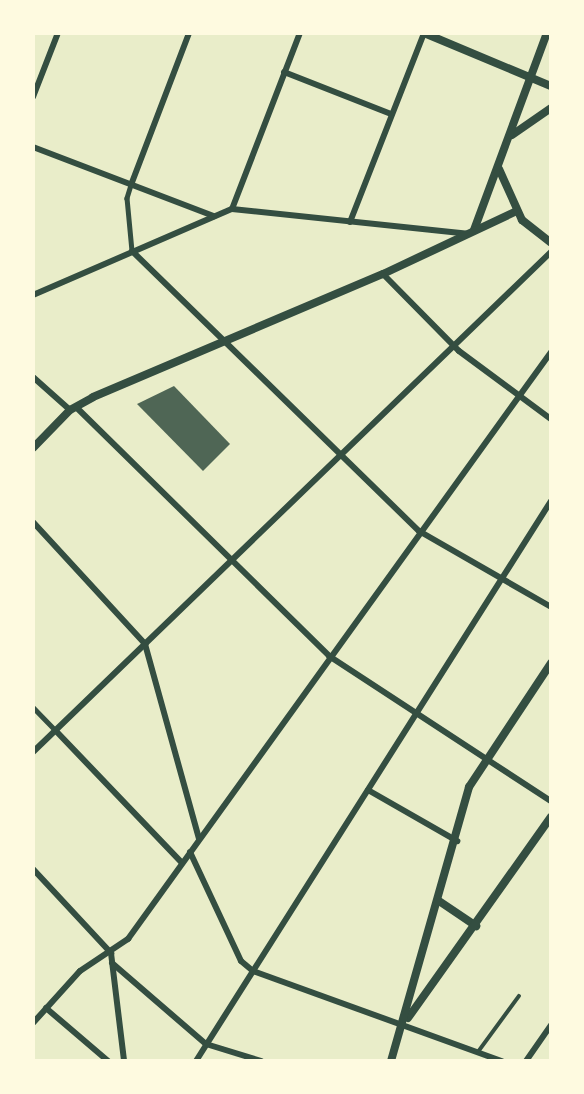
<!DOCTYPE html>
<html>
<head>
<meta charset="utf-8">
<style>
	body { margin:0 }
	#map { position:relative; width:584px; height:1094px; overflow:hidden; background:#e9edc9; font-family:Barlow,sans-serif }
	div>[style] { position:absolute }
	.building>* { inset:0; background:#4f6655 }
	.service>* { height:3.5px; margin:-1.75px; padding:0 1.75px; transform-origin:1.75px; border-radius:1.75px; background:#344e41 }
	.pedestrian>* { height:4.5px; margin:-2.25px; padding:0 2.25px; transform-origin:2.25px; border-radius:2.25px; background:#344e41 }
	.minor>* { height:6px; margin:-3px; padding:0 3px; transform-origin:3px; border-radius:3px; background:#344e41 }
	.tertiary>* { height:8px; margin:-4px; padding:0 4px; transform-origin:4px; border-radius:4px; background:#344e41 }
	span { translate:-50% -50%; white-space:nowrap; text-align:center; line-height:1.15; -webkit-text-stroke:7px #fefae0; paint-order:stroke }
	.frame { position:absolute; inset:0; border:35px solid #fefae0; pointer-events:none }
</style>
</head>
<body>
<div id="map">
	<div class="building">
		<i style="clip-path:polygon(174px 386px,230px 444px,203px 471px,137px 404px)"></i>
	</div>
	<div class="service">
		<i style="left:478px;top:1052px;width:69px;rotate:-53.8deg"></i>
	</div>
	<div class="pedestrian">
		<i style="left:131px;top:185px;width:14px;rotate:107deg"></i>
		<i style="left:127px;top:198px;width:53px;rotate:84.6deg"></i>
		<i style="left:33px;top:707px;width:32px;rotate:46deg"></i>
	</div>
	<div class="minor">
		<i style="left:284px;top:72px;width:115px;rotate:21.4deg"></i>
		<i style="left:33px;top:97px;width:69px;rotate:-68.7deg"></i>
		<i style="left:33px;top:147px;width:194px;rotate:20.9deg"></i>
		<i style="left:131px;top:185px;width:163px;rotate:-69.1deg"></i>
		<i style="left:232px;top:209px;width:189px;rotate:-68.9deg"></i>
		<i style="left:350px;top:222px;width:203px;rotate:-68.6deg"></i>
		<i style="left:132px;top:251px;width:401px;rotate:44.3deg"></i>
		<i style="left:419px;top:531px;width:152px;rotate:29.9deg"></i>
		<i style="left:383px;top:274px;width:108px;rotate:45.4deg"></i>
		<i style="left:459px;top:351px;width:114px;rotate:36.5deg"></i>
		<i style="left:33px;top:295px;width:217px;rotate:-23.4deg"></i>
		<i style="left:232px;top:209px;width:237px;rotate:6deg"></i>
		<i style="left:33px;top:377px;width:50px;rotate:41.7deg"></i>
		<i style="left:76px;top:407px;width:355px;rotate:44.5deg"></i>
		<i style="left:329px;top:656px;width:265px;rotate:33.2deg"></i>
		<i style="left:33px;top:522px;width:166px;rotate:47.4deg"></i>
		<i style="left:145px;top:644px;width:202px;rotate:74.5deg"></i>
		<i style="left:56px;top:731px;width:182px;rotate:46.3deg"></i>
		<i style="left:33px;top:752px;width:720px;rotate:-43.99deg"></i>
		<i style="left:368px;top:790px;width:103px;rotate:29.8deg"></i>
		<i style="left:190px;top:852px;width:120px;rotate:64.9deg"></i>
		<i style="left:241px;top:961px;width:16px;rotate:40deg"></i>
		<i style="left:253px;top:971px;width:265px;rotate:19.9deg"></i>
		<i style="left:33px;top:869px;width:115px;rotate:47.1deg"></i>
		<i style="left:111px;top:953px;width:109px;rotate:83.1deg"></i>
		<i style="left:112px;top:963px;width:124px;rotate:40.8deg"></i>
		<i style="left:206px;top:1044px;width:58px;rotate:17.2deg"></i>
		<i style="left:46px;top:1008px;width:82px;rotate:40.5deg"></i>
		<i style="left:33px;top:1023px;width:70px;rotate:-47.9deg"></i>
		<i style="left:80px;top:971px;width:58px;rotate:-33.7deg"></i>
		<i style="left:128px;top:939px;width:724px;rotate:-54.22deg"></i>
		<i style="left:196px;top:1061px;width:663px;rotate:-57.63deg"></i>
		<i style="left:526px;top:1061px;width:44px;rotate:-55.2deg"></i>
	</div>
	<div class="tertiary">
		<i style="left:424px;top:33px;width:138px;rotate:22.7deg"></i>
		<i style="left:512px;top:135px;width:47px;rotate:-34.7deg"></i>
		<i style="left:499px;top:169px;width:56px;rotate:65.7deg"></i>
		<i style="left:522px;top:220px;width:37px;rotate:38deg"></i>
		<i style="left:474px;top:230px;width:210px;rotate:-69.7deg"></i>
		<i style="left:33px;top:448px;width:53px;rotate:-45.8deg"></i>
		<i style="left:70px;top:410px;width:26px;rotate:-29deg"></i>
		<i style="left:93px;top:397px;width:315px;rotate:-23deg"></i>
		<i style="left:383px;top:274px;width:148px;rotate:-25.2deg"></i>
		<i style="left:439px;top:901px;width:45px;rotate:34deg"></i>
		<i style="left:408px;top:1018px;width:247px;rotate:-54.6deg"></i>
		<i style="left:391px;top:1061px;width:285px;rotate:-74.1deg"></i>
		<i style="left:469px;top:787px;width:149px;rotate:-56.5deg"></i>
	</div>
	<div class="frame"></div>
</div>
</body>
</html>
